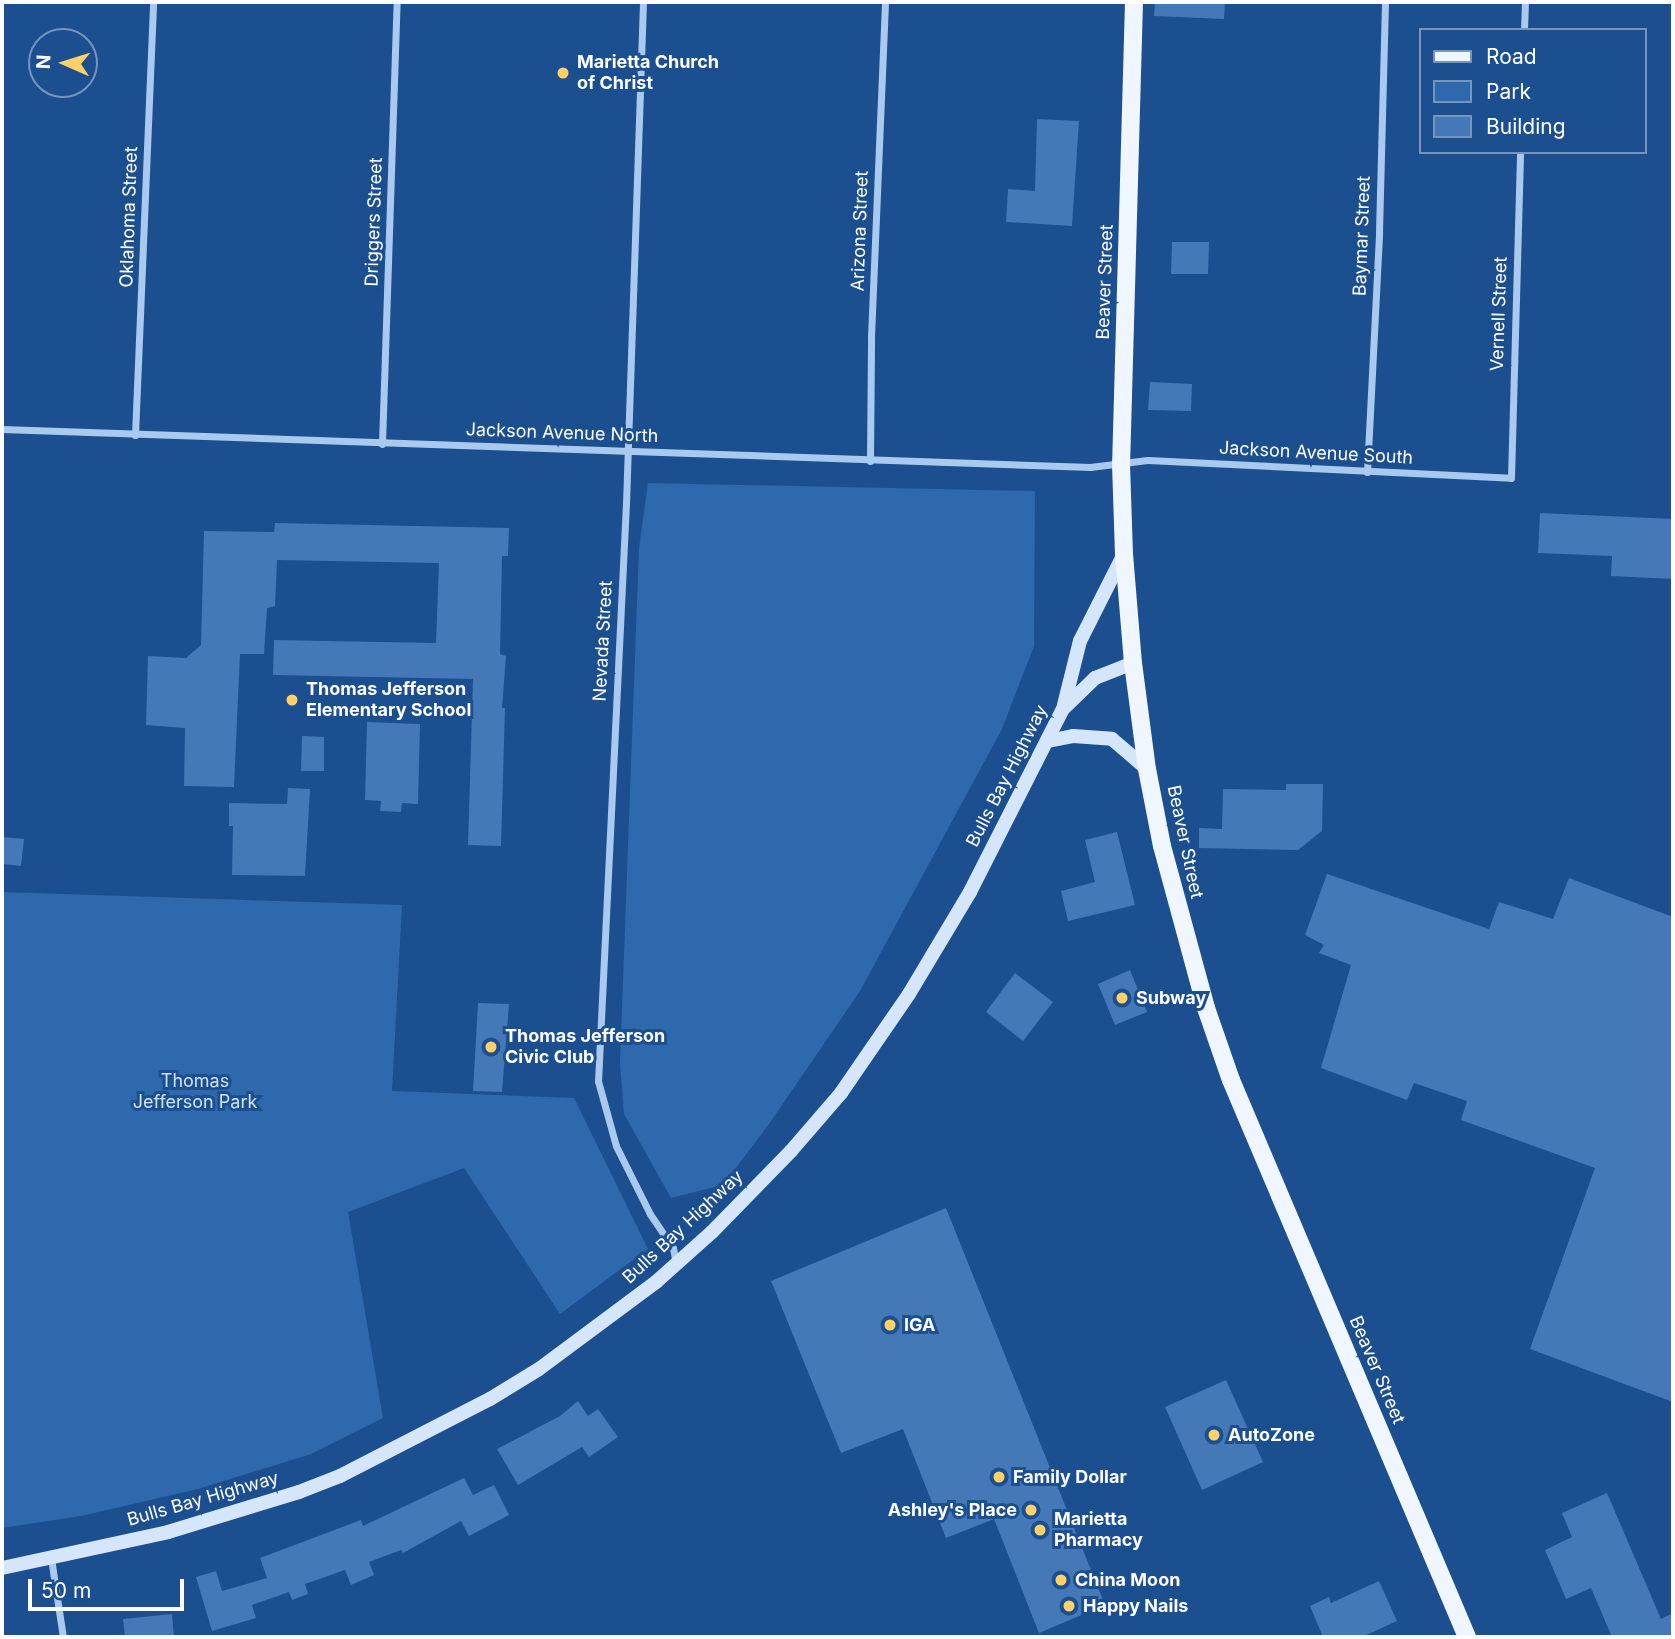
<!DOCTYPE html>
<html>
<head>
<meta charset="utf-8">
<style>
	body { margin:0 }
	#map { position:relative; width:1675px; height:1639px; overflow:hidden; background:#1b4f8f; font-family:Inter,sans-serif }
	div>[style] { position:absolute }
	.green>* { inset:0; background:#2e69ad }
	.building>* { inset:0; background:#4478b7 }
	.minor>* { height:7px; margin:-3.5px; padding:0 3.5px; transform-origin:3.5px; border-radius:3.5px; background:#a9c9ee }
	.secondary>* { height:14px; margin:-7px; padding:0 7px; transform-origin:7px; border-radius:7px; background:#d6e6fa }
	.primary>* { height:18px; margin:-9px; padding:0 9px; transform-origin:9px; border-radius:9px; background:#f0f6ff }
	.dots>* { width:19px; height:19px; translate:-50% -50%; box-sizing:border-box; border:4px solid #1b4f8f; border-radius:50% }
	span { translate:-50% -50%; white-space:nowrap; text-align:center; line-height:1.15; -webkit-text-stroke:6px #1b4f8f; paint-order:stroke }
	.poi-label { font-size:18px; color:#fff; font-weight:700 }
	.left { translate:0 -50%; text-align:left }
	.right { translate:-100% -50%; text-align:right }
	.street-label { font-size:18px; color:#fff }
	.park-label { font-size:18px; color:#cfe3fa }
	.frame { position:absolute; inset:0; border:4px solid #fff; pointer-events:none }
	.legend { position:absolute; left:1419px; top:28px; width:228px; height:126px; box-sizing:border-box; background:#1b4f8f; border:2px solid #7695bc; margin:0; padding:9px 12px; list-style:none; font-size:21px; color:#fff }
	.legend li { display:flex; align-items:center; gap:14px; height:35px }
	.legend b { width:35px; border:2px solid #7695bc }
	.north { position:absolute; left:28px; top:28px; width:70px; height:70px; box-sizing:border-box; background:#1b4f8f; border:2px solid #7695bc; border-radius:50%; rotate:273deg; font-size:19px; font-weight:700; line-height:28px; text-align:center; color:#fff }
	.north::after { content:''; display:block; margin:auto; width:24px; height:32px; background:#ffd166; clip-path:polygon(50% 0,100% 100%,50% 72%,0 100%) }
	.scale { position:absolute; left:28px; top:1579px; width:156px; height:32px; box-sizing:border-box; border:4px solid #fff; border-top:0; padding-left:9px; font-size:21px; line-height:24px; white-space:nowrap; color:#fff; -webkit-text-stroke:5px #1b4f8f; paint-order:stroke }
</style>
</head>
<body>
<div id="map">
	<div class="green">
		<i style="clip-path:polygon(648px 483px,1035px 491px,1034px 646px,1002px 729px,860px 991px,769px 1124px,723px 1185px,671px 1198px,624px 1114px,620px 1063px,639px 548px)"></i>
		<i style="clip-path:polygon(2px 892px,402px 905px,392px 1091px,574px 1098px,648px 1249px,560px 1314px,464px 1168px,348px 1212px,383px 1418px,311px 1454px,198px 1489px,81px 1516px,2px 1528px)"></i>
	</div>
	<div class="building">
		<i style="clip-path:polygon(1155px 2px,1225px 2px,1224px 19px,1154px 16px)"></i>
		<i style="clip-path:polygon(1037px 119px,1079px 121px,1072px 226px,1006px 222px,1008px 189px,1035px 191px)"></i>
		<i style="clip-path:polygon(1172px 242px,1209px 242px,1208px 274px,1171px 274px)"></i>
		<i style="clip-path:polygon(1150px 382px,1192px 384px,1191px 411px,1148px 410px)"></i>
		<i style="clip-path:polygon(1540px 513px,1673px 519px,1673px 579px,1611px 576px,1612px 556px,1538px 553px)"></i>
		<i style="clip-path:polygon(275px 523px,509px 528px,508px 556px,502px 556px,500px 654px,506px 656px,502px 708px,505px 708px,501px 846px,468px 845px,473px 679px,273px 675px,274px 640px,436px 643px,439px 563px,277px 560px,275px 606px,267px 608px,264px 654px,240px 654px,234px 787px,184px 786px,185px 728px,146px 725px,148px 656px,186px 658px,201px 645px,204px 531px,274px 532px)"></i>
		<i style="clip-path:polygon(367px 722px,420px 724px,418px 804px,402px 803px,401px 812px,380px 811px,381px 801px,365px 800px)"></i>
		<i style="clip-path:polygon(302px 736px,324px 737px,324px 771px,301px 771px)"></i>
		<i style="clip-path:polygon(1286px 784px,1323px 784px,1322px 831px,1298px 850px,1199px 848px,1199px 828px,1222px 829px,1223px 789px,1286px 790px)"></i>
		<i style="clip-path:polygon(288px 788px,310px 789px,305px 876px,232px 875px,233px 826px,229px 826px,229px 803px,287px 804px)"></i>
		<i style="clip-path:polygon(1117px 832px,1135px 905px,1068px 921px,1061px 891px,1095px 882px,1085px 840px)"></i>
		<i style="clip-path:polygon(2px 837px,24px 839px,21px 866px,2px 864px)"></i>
		<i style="clip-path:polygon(1327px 874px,1489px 929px,1499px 902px,1553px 919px,1569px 878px,1673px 917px,1673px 1402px,1530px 1349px,1595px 1168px,1461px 1120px,1467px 1101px,1414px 1083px,1407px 1100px,1321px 1068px,1351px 965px,1319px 953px,1324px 945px,1305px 935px)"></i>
		<i style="clip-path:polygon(1130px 970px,1147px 1012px,1115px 1025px,1098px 984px)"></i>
		<i style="clip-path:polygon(1015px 973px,1053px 1002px,1023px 1041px,986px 1012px)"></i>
		<i style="clip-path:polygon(478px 1003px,509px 1004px,502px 1092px,473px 1091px)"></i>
		<i style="clip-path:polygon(946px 1208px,1105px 1605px,1039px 1633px,994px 1519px,946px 1538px,903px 1429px,841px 1453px,771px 1281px)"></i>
		<i style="clip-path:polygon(1226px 1380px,1263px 1462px,1202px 1490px,1165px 1407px)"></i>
		<i style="clip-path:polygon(578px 1401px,588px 1416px,598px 1409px,618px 1437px,589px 1457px,582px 1447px,518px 1485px,497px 1449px,560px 1416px)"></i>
		<i style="clip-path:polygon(464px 1478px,473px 1495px,494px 1485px,509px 1515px,469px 1536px,461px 1521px,403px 1553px,401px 1550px,369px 1562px,374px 1575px,351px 1585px,345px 1570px,305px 1584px,308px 1594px,292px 1600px,289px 1592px,252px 1605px,256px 1618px,212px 1631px,196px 1577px,216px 1571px,222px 1591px,267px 1578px,260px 1558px,361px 1520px,363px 1526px)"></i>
		<i style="clip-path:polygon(1607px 1493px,1661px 1619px,1673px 1613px,1673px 1637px,1612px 1637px,1591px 1588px,1566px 1599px,1545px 1550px,1572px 1537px,1562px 1513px)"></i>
		<i style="clip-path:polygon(1379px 1581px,1397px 1621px,1362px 1637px,1323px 1637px,1310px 1606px,1329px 1597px,1331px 1603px)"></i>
		<i style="clip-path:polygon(172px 1614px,174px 1637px,125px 1637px,123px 1619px)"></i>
	</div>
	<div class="minor">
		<i style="left:643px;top:2px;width:501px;rotate:91.94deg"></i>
		<i style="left:626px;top:503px;width:579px;rotate:92.77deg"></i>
		<i style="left:598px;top:1081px;width:67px;rotate:74.5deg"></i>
		<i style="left:616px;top:1146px;width:76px;rotate:63.4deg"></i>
		<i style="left:650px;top:1214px;width:41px;rotate:55.9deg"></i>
		<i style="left:673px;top:1248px;width:15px;rotate:79deg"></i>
		<i style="left:1524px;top:30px;width:28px;rotate:-88deg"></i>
		<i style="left:2px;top:429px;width:1089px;rotate:2deg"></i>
		<i style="left:1090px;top:467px;width:58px;rotate:-6.9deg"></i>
		<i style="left:1148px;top:460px;width:363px;rotate:2.8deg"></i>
		<i style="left:1511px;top:478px;width:326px;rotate:-88.4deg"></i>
		<i style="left:135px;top:435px;width:433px;rotate:-87.6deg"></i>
		<i style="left:382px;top:444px;width:442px;rotate:-88.1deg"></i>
		<i style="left:870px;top:461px;width:124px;rotate:-89.5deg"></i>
		<i style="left:871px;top:337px;width:335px;rotate:-87.6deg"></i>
		<i style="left:1367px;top:472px;width:240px;rotate:-87.1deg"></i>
		<i style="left:1379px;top:232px;width:230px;rotate:-88.5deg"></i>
		<i style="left:51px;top:1558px;width:80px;rotate:81.4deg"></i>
	</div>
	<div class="secondary">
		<i style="left:1064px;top:705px;width:66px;rotate:-76deg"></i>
		<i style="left:1080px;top:641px;width:97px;rotate:-63.2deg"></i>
		<i style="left:1048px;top:741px;width:25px;rotate:-11deg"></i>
		<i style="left:1073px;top:736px;width:39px;rotate:4deg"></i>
		<i style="left:1112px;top:739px;width:46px;rotate:40.6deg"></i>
		<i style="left:2px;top:1568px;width:170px;rotate:-12.2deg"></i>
		<i style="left:168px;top:1532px;width:137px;rotate:-17deg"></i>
		<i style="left:299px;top:1492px;width:44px;rotate:-21.3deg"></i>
		<i style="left:340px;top:1476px;width:169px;rotate:-27.2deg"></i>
		<i style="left:490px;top:1399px;width:57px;rotate:-31.5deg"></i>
		<i style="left:539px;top:1369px;width:146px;rotate:-36.6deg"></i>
		<i style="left:656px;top:1282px;width:75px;rotate:-41.8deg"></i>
		<i style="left:712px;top:1232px;width:113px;rotate:-45.7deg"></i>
		<i style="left:791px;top:1151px;width:77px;rotate:-49.2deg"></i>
		<i style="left:841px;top:1093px;width:120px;rotate:-55.5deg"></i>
		<i style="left:909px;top:994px;width:119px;rotate:-59.1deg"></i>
		<i style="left:970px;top:892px;width:205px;rotate:-63.1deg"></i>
		<i style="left:1063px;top:709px;width:45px;rotate:-44.1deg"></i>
		<i style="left:1095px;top:678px;width:41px;rotate:-21.5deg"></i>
	</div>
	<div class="primary">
		<i style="left:1134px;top:2px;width:462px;rotate:91.6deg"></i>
		<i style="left:1121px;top:464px;width:90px;rotate:88.1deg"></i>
		<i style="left:1124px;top:554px;width:109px;rotate:85.3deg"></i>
		<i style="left:1133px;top:663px;width:107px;rotate:82.5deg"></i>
		<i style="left:1147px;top:769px;width:78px;rotate:79deg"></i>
		<i style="left:1162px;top:846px;width:168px;rotate:74.8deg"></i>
		<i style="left:1206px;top:1008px;width:76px;rotate:70.9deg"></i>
		<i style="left:1231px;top:1080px;width:605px;rotate:67.04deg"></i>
	</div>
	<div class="dots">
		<i style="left:563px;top:73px;background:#ffd166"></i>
		<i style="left:292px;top:700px;background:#ffd166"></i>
		<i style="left:1122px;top:998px;background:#ffd166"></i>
		<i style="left:491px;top:1047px;background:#ffd166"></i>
		<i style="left:890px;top:1325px;background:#ffd166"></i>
		<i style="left:1214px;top:1435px;background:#ffd166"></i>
		<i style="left:999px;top:1477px;background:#ffd166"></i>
		<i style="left:1031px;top:1510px;background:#ffd166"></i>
		<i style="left:1040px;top:1530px;background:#ffd166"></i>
		<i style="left:1061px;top:1580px;background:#ffd166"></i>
		<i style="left:1069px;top:1606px;background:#ffd166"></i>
	</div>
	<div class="poi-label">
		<span class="left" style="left:577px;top:73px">Marietta Church<br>of Christ</span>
		<span class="left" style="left:306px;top:700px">Thomas Jefferson<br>Elementary School</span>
		<span class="left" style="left:1136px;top:998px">Subway</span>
		<span class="left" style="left:505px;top:1047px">Thomas Jefferson<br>Civic Club</span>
		<span class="left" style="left:904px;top:1325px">IGA</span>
		<span class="left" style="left:1228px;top:1435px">AutoZone</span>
		<span class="left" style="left:1013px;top:1477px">Family Dollar</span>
		<span class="right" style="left:1017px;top:1510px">Ashley's Place</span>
		<span class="left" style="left:1054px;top:1530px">Marietta<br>Pharmacy</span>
		<span class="left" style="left:1075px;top:1580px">China Moon</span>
		<span class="left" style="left:1083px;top:1606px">Happy Nails</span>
	</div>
	<div class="street-label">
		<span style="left:129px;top:217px;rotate:-88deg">Oklahoma Street</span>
		<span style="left:374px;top:222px;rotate:-88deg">Driggers Street</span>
		<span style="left:860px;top:231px;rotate:-88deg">Arizona Street</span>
		<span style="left:1362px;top:236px;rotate:-88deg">Baymar Street</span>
		<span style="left:1105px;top:282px;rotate:-88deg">Beaver Street</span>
		<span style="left:1499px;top:314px;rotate:-88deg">Vernell Street</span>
		<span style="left:562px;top:433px;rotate:2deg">Jackson Avenue North</span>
		<span style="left:1316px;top:453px;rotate:3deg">Jackson Avenue South</span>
		<span style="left:603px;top:641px;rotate:-87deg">Nevada Street</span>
		<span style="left:1007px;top:776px;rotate:-63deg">Bulls Bay Highway</span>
		<span style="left:1185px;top:842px;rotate:78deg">Beaver Street</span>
		<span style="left:683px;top:1227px;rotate:-43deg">Bulls Bay Highway</span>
		<span style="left:1377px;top:1370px;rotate:67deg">Beaver Street</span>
		<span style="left:203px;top:1499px;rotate:-16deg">Bulls Bay Highway</span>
	</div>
	<div class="park-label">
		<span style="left:195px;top:1092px">Thomas<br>Jefferson Park</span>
	</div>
	<div class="frame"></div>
	<ul class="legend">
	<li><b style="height:9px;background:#f0f6ff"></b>Road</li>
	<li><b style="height:19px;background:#2e69ad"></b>Park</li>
	<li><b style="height:19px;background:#4478b7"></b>Building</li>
	</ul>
	<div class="north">N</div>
	<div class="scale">50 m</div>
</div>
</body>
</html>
